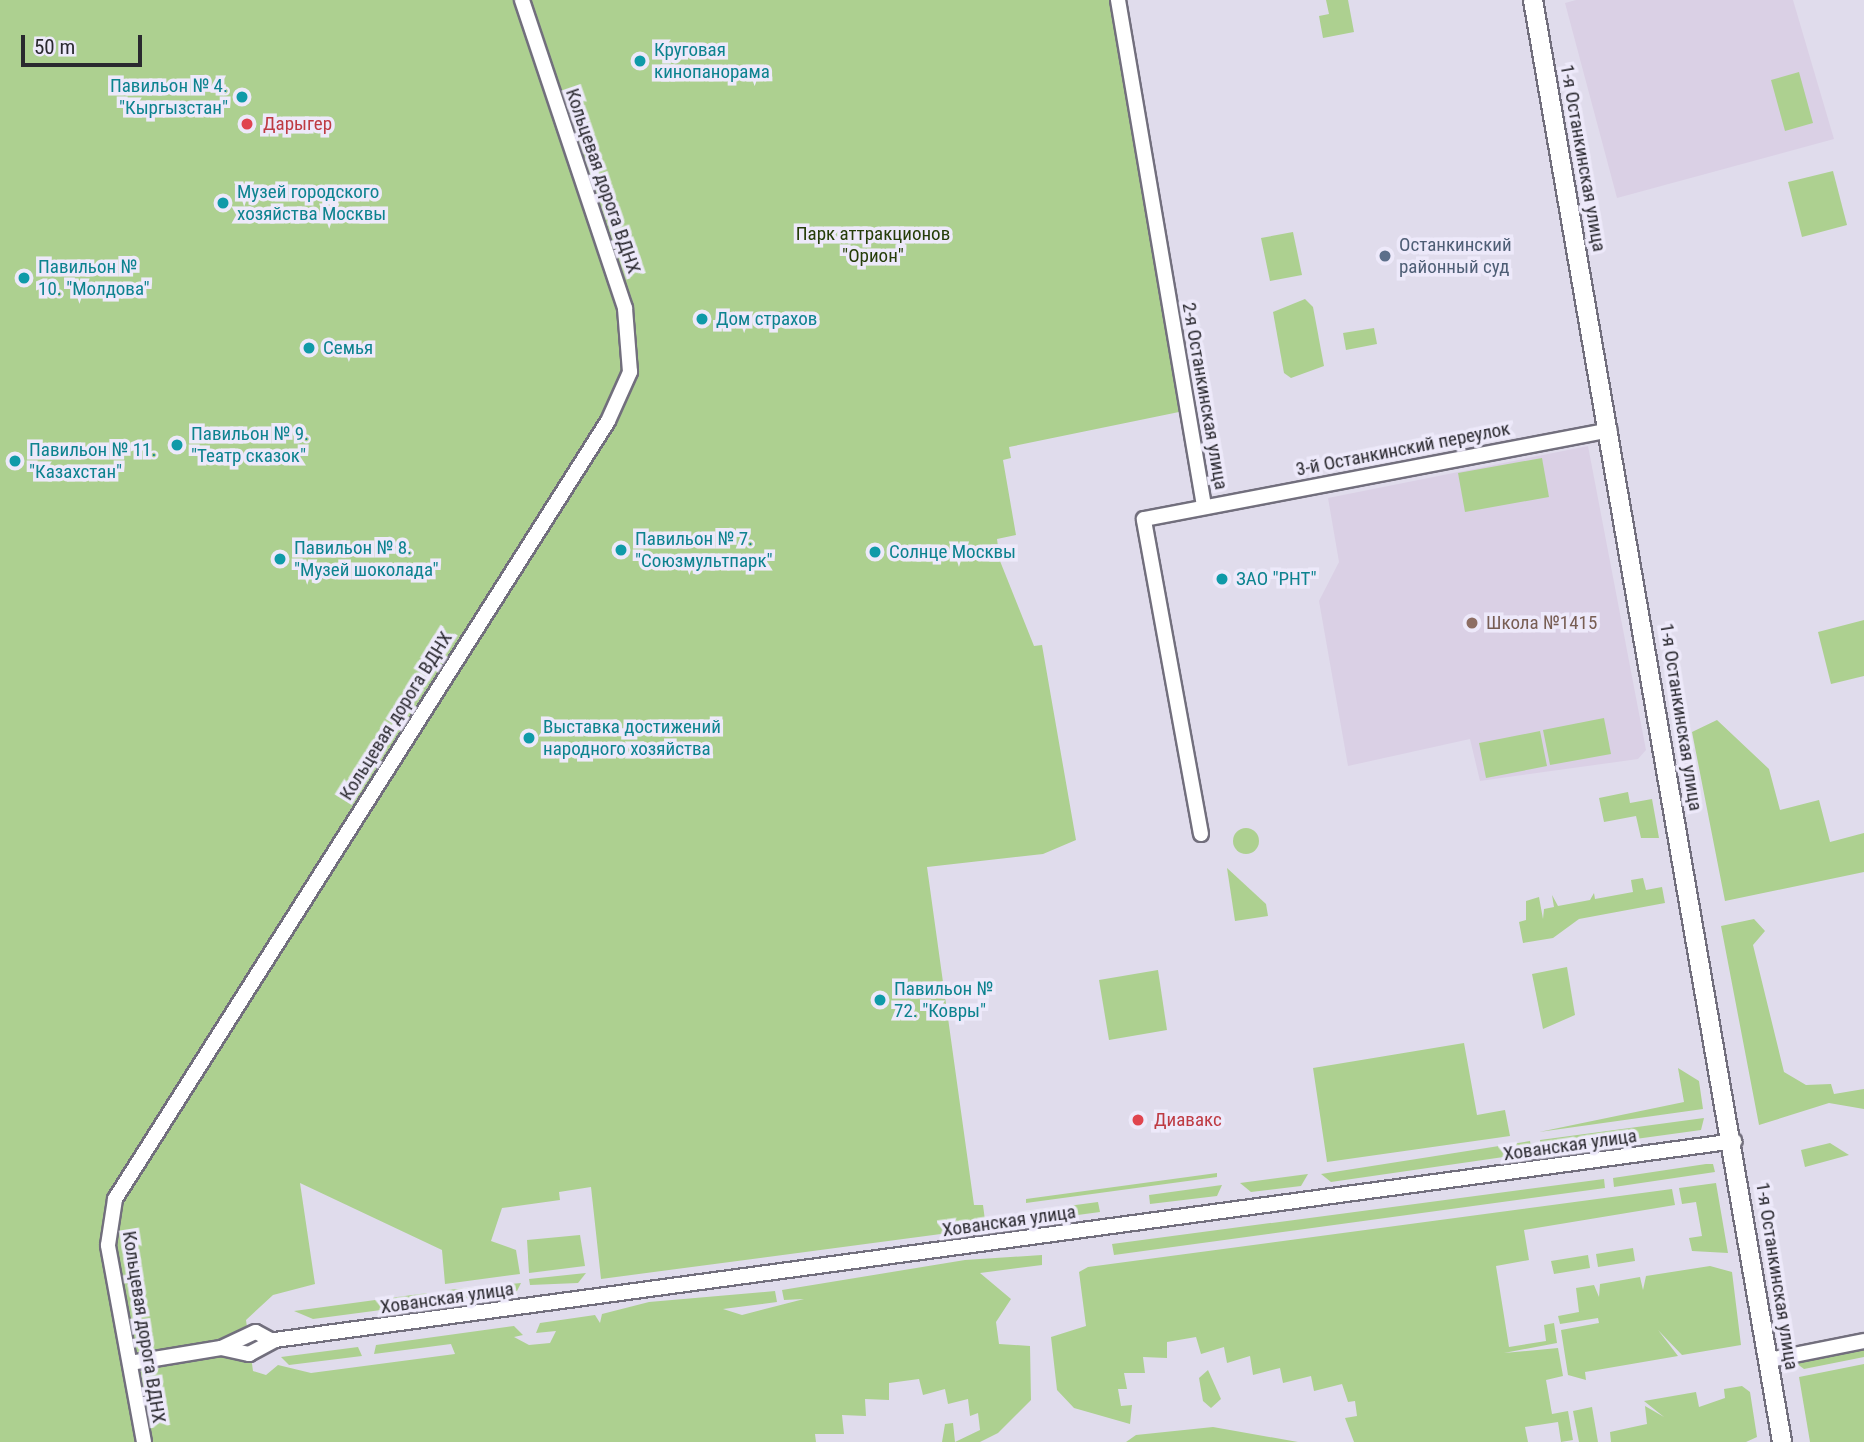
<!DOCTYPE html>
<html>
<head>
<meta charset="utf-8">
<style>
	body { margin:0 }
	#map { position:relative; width:1864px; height:1442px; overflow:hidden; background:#e0dcec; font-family:"Roboto Condensed",sans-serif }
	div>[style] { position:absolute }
	.education>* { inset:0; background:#dad0e5 }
	.green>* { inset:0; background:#add090 }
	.round { border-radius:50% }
	.roads { filter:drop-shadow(2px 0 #726f7d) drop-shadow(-2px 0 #726f7d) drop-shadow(0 2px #726f7d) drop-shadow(0 -2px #726f7d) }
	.minor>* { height:14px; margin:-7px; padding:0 7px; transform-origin:7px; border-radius:7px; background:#fff }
	.tertiary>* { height:18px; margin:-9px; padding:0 9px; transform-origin:9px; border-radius:9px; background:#fff }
	.dots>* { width:19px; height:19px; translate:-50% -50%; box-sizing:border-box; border:4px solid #ede9fa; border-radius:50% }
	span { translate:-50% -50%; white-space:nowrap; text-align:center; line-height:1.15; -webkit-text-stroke:7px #ede9fa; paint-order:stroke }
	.culture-label { font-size:19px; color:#0d838f }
	.left { translate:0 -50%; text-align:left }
	.right { translate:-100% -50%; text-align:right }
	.health-label { font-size:19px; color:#be3a42 }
	.street-label { font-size:19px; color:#2a292f }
	.park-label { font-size:19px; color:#253d08 }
	.service-label { font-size:19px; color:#4e5e75 }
	.education-label { font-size:19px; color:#785e54 }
	.scale { position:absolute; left:21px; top:35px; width:121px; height:32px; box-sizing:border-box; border:4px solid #2a292f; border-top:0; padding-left:9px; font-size:21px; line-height:24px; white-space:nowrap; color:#2a292f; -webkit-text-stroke:5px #ede9fa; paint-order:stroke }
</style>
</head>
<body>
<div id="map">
	<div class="education">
		<i style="clip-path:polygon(1576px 0,1793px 0,1834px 139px,1617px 198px,1565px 3px)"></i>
		<i style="clip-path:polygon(1588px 446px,1646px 750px,1638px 759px,1480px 781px,1470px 739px,1348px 766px,1319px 601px,1339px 562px,1328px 498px)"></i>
	</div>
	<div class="green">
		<i style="clip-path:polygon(0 0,1110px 0,1179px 412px,1009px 447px,1011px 458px,1003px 460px,1016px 535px,997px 539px,1000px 561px,1034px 646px,1042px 645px,1076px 840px,1043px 854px,927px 867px,974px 1205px,983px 1205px,986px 1228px,601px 1279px,591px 1187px,559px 1192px,560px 1200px,502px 1208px,491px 1241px,516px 1250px,520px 1274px,445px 1284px,442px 1250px,300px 1183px,315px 1284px,273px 1295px,246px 1320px,253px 1371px,266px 1375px,278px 1365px,311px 1373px,455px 1354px,451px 1344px,374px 1354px,376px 1345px,514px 1326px,523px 1335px,514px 1337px,529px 1345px,550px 1343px,556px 1331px,536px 1333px,540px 1323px,595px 1315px,600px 1323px,602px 1314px,649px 1302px,775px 1291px,777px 1302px,723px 1309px,742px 1315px,804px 1299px,784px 1300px,782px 1290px,965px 1260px,1042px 1255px,1042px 1265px,980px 1273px,1011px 1299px,996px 1322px,999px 1344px,1030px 1346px,1031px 1400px,998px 1433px,980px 1442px,942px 1442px,945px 1424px,953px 1423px,955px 1442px,980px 1430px,978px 1413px,970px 1416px,968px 1399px,948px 1404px,945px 1389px,923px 1395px,919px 1379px,889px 1383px,889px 1400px,865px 1399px,866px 1416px,842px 1415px,844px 1434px,815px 1434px,816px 1442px,0 1442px)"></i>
		<i style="clip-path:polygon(1326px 0,1348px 0,1354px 32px,1323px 38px,1319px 16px,1329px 14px)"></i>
		<i style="clip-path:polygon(1799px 72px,1813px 123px,1785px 131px,1771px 80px)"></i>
		<i style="clip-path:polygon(1833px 171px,1847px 225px,1802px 237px,1788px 182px)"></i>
		<i style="clip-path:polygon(1293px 232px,1302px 275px,1270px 281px,1261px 238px)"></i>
		<i style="clip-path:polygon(1305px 299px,1313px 307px,1324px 366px,1291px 378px,1284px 373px,1273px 312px)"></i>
		<i style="clip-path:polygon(1374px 328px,1377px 344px,1346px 350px,1343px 333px)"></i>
		<i style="clip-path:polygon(1542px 458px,1549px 497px,1465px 512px,1458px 473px)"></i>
		<i style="clip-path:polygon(1864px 620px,1864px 676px,1831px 684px,1818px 632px)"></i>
		<i style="clip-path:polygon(1604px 718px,1611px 754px,1550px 765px,1543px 730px)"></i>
		<i style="clip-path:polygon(1717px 720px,1769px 769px,1780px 810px,1819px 800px,1830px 842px,1864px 833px,1864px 872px,1725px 901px,1692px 732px)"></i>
		<i style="clip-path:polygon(1540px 731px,1547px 766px,1486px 778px,1479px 743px)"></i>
		<i style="clip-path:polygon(1628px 792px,1630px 803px,1652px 799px,1659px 838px,1641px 838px,1636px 816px,1604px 822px,1599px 798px)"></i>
		<i class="round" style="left:1233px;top:828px;width:26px;height:26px"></i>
		<i style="clip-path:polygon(1227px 868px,1266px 904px,1268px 916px,1235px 921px)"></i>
		<i style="clip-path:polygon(1643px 878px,1646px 890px,1662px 887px,1665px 903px,1579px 919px,1553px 938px,1523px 943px,1519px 922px,1526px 920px,1526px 901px,1539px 897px,1543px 919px,1544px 909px,1554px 907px,1552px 895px,1558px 906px,1590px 900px,1594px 893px,1595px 899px,1633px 892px,1631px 880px)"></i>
		<i style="clip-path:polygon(1754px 919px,1765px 931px,1753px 945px,1784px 1072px,1806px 1085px,1831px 1084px,1834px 1094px,1864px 1089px,1864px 1109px,1829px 1103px,1759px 1125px,1721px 926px)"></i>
		<i style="clip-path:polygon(1567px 967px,1575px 1015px,1543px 1029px,1532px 974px)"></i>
		<i style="clip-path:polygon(1158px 970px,1167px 1030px,1109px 1040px,1099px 980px)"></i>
		<i style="clip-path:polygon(1464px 1043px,1477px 1115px,1505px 1110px,1510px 1136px,1327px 1162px,1313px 1068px)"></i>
		<i style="clip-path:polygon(1678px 1068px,1699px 1081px,1703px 1109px,1539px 1132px,1684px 1102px)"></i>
		<i style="clip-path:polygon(1704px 1118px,1701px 1130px,1541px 1152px,1540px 1140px)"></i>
		<i style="clip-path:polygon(1530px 1141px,1532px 1153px,1331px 1182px,1321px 1174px)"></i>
		<i style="clip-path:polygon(1830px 1143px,1849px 1155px,1805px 1167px,1801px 1150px)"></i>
		<i style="clip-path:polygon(1706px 1164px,1713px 1164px,1715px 1172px,1614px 1187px,1613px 1178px)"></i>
		<i style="clip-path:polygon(1217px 1173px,1217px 1177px,1026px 1203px,1026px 1199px)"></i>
		<i style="clip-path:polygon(1308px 1174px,1301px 1186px,1251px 1192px,1240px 1183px)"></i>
		<i style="clip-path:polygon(1604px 1179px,1605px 1188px,1114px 1255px,1112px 1244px)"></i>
		<i style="clip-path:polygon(1716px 1183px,1728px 1253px,1692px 1251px,1689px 1238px,1702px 1236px,1696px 1202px,1682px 1204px,1679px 1188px)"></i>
		<i style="clip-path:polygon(1222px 1185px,1217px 1196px,1150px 1204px,1149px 1195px)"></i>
		<i style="clip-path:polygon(1672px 1189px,1675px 1205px,1524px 1230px,1529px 1260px,1496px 1266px,1509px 1347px,1546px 1341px,1544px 1325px,1554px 1323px,1557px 1343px,1504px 1353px,1558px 1348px,1563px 1376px,1546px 1380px,1552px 1414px,1568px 1411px,1573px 1440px,1561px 1442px,1558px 1422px,1525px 1427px,1528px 1442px,1354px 1442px,1345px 1418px,1357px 1416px,1355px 1401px,1348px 1402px,1342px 1384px,1314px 1391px,1311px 1376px,1283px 1383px,1280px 1368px,1253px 1375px,1250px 1356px,1227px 1363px,1224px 1347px,1201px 1354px,1196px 1337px,1167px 1342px,1167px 1358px,1143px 1357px,1145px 1373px,1124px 1373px,1127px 1389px,1118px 1389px,1121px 1406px,1132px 1405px,1130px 1424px,1074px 1408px,1057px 1390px,1051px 1337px,1086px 1326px,1079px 1272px,1088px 1267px)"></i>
		<i style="clip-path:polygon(1098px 1202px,1100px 1212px,1033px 1221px,1023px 1212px)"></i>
		<i style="clip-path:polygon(580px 1235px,585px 1266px,529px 1273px,527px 1240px)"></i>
		<i style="clip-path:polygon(1633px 1248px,1635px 1261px,1598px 1267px,1596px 1254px)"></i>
		<i style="clip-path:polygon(1588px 1255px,1590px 1268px,1554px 1274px,1551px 1261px)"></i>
		<i style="clip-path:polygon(1710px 1266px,1732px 1272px,1741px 1345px,1682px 1355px,1658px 1330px,1678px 1356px,1585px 1372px,1586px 1380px,1568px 1375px,1561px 1330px,1599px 1323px,1598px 1318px,1560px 1324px,1558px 1316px,1579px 1312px,1576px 1288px,1594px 1285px,1599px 1297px,1600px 1284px,1640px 1277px,1643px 1290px,1646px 1276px)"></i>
		<i style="clip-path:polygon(586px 1273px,578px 1283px,530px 1285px,529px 1279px)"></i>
		<i style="clip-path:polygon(521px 1283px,517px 1291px,461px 1299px,447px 1290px)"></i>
		<i style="clip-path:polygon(427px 1293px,419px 1305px,313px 1319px,294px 1311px)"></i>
		<i style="clip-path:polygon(358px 1347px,362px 1356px,289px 1365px,281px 1357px)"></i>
		<i style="clip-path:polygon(1864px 1349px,1864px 1357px,1804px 1369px,1796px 1363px)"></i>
		<i style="clip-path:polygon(1864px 1364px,1864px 1442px,1810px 1442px,1799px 1377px)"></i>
		<i style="clip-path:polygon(1208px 1370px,1221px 1399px,1211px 1408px,1203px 1401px,1199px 1378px)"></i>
		<i style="clip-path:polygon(1742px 1386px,1750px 1392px,1757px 1437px,1746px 1442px,1611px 1442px,1610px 1432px,1647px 1424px,1645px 1406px,1664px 1417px,1644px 1401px,1696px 1392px,1699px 1407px,1725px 1398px,1724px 1389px)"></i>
		<i style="clip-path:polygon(1592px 1407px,1598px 1442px,1579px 1442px,1573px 1411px)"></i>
		<i style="clip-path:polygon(1213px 1427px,1298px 1442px,1126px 1442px,1136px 1435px)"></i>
	</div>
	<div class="roads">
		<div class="minor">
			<i style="left:1118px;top:0;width:513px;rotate:80.35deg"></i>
			<i style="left:1201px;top:834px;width:320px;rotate:-100.3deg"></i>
			<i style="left:1144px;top:519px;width:474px;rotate:-10.8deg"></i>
			<i style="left:221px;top:1348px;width:38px;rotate:-25deg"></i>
			<i style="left:256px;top:1332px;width:18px;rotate:29deg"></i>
			<i style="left:1769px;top:1360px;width:97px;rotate:-11.3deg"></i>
			<i style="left:130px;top:1363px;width:92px;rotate:-9.4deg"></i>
			<i style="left:221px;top:1348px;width:29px;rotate:12deg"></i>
			<i style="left:249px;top:1354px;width:30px;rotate:-28deg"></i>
			<i style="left:275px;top:1340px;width:1473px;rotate:-7.76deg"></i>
			<i style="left:144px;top:1442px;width:200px;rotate:-100.4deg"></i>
			<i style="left:108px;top:1245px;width:47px;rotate:-81.3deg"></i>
			<i style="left:115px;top:1199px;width:921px;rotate:-57.64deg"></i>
			<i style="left:608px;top:421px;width:54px;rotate:-65.8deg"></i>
			<i style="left:630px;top:372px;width:64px;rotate:-94.5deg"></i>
			<i style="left:625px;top:308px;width:325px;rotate:-108.5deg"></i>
		</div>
		<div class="tertiary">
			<i style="left:1533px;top:0;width:1463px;rotate:80.2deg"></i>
		</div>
	</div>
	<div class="dots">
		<i style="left:640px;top:61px;background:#0f9aa8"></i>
		<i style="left:242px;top:97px;background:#0f9aa8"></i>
		<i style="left:247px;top:124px;background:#e0444e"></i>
		<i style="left:223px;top:203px;background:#0f9aa8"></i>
		<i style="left:1385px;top:256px;background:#5c6f8a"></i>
		<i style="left:24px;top:278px;background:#0f9aa8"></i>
		<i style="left:702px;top:319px;background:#0f9aa8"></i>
		<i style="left:309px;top:348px;background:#0f9aa8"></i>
		<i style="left:177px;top:445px;background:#0f9aa8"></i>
		<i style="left:15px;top:461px;background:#0f9aa8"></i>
		<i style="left:621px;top:550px;background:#0f9aa8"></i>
		<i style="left:875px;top:552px;background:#0f9aa8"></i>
		<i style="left:280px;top:559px;background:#0f9aa8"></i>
		<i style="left:1222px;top:579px;background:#0f9aa8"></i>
		<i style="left:1472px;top:623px;background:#8d6e63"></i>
		<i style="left:529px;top:738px;background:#0f9aa8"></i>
		<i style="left:880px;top:1000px;background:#0f9aa8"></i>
		<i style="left:1138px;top:1120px;background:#e0444e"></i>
	</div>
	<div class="culture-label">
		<span class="left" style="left:654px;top:61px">Круговая<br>кинопанорама</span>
		<span class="right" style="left:228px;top:97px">Павильон № 4.<br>"Кыргызстан"</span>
		<span class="left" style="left:237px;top:203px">Музей городского<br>хозяйства Москвы</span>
		<span class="left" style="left:38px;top:278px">Павильон №<br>10. "Молдова"</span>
		<span class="left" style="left:716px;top:319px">Дом страхов</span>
		<span class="left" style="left:323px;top:348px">Семья</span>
		<span class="left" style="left:191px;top:445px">Павильон № 9.<br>"Театр сказок"</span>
		<span class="left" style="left:29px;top:461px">Павильон № 11.<br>"Казахстан"</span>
		<span class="left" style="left:635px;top:550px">Павильон № 7.<br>"Союзмультпарк"</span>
		<span class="left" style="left:294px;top:559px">Павильон № 8.<br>"Музей шоколада"</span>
		<span class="left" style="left:889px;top:552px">Солнце Москвы</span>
		<span class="left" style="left:1236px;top:579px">ЗАО "РНТ"</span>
		<span class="left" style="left:543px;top:738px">Выставка достижений<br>народного хозяйства</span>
		<span class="left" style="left:894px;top:1000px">Павильон №<br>72. "Ковры"</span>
	</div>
	<div class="health-label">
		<span class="left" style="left:263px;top:124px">Дарыгер</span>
		<span class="left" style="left:1154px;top:1120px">Диавакс</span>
	</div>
	<div class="street-label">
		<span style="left:1583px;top:158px;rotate:80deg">1-я Останкинская улица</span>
		<span style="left:603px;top:181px;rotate:71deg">Кольцевая дорога ВДНХ</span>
		<span style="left:1205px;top:396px;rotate:80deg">2-я Останкинская улица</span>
		<span style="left:1403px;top:449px;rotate:-11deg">3-й Останкинский переулок</span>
		<span style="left:396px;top:716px;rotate:-58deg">Кольцевая дорога ВДНХ</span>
		<span style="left:1681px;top:717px;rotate:81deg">1-я Останкинская улица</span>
		<span style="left:1570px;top:1145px;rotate:-8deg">Хованская улица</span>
		<span style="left:1009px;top:1221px;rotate:-8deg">Хованская улица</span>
		<span style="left:1777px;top:1276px;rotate:81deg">1-я Останкинская улица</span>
		<span style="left:447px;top:1298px;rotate:-8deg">Хованская улица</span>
		<span style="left:144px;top:1327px;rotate:81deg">Кольцевая дорога ВДНХ</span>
	</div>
	<div class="park-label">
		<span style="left:873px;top:245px">Парк аттракционов<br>"Орион"</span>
	</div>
	<div class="service-label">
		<span class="left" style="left:1399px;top:256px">Останкинский<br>районный суд</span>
	</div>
	<div class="education-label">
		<span class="left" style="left:1486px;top:623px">Школа №1415</span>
	</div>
	<div class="scale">50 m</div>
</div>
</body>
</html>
